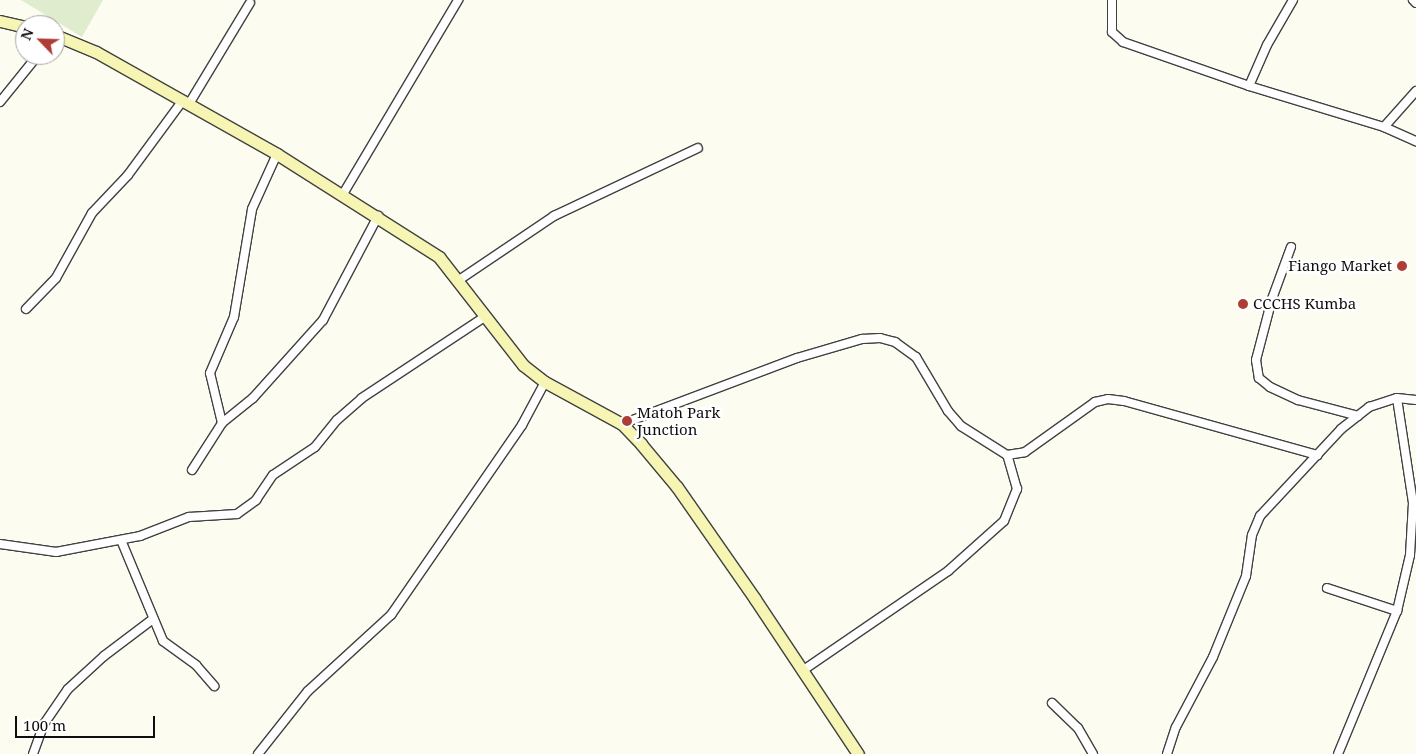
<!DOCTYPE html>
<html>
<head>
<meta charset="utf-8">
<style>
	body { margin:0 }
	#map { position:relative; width:1416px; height:754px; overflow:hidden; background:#fdfcf0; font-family:"Noto Serif",serif }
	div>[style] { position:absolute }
	.pitch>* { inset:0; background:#dfecce }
	.roads { filter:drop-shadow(1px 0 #414141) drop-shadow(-1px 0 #414141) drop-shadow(0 1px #414141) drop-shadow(0 -1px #414141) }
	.street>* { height:8px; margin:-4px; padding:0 4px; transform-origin:4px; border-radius:4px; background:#fff }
	.secondary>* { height:11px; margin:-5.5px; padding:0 5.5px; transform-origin:5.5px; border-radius:5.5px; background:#f6f5b3 }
	.dots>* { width:14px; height:14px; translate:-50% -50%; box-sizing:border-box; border:2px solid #fff; border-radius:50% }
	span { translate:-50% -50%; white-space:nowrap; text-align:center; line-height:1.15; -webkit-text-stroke:5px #fff; paint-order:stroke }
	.poi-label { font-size:15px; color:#0e0e0e }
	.right { translate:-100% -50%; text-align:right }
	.left { translate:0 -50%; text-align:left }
	.north { position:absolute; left:15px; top:15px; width:50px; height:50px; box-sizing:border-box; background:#fff; border:1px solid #9f9f9f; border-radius:50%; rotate:294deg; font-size:14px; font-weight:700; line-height:20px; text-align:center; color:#0e0e0e }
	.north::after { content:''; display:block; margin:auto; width:18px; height:22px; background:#ae3d36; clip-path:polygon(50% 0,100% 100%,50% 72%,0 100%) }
	.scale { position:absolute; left:15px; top:716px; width:140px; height:22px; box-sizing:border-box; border:2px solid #0e0e0e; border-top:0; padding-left:6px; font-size:15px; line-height:18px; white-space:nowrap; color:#0e0e0e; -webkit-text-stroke:4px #fff; paint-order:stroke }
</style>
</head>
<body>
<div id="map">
	<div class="pitch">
		<i style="clip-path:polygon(21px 0,103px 0,82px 37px)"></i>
	</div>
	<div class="roads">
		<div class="street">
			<i style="left:1112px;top:0;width:32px;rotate:90deg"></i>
			<i style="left:1112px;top:32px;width:15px;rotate:42deg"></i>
			<i style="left:1123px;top:42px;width:133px;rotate:19.2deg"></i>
			<i style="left:1249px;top:86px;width:141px;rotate:16.9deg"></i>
			<i style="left:1384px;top:127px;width:35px;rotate:24deg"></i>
			<i style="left:1413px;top:0;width:4px;rotate:45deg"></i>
			<i style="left:1249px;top:86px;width:45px;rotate:-66.3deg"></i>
			<i style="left:1267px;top:45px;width:52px;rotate:-60deg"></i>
			<i style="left:0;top:102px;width:60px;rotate:-51deg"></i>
			<i style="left:189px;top:104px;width:118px;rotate:-58.9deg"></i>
			<i style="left:1384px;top:127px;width:48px;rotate:-48.4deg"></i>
			<i style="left:343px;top:194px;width:226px;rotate:-59.3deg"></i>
			<i style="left:1291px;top:247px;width:55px;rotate:110.1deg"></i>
			<i style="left:1272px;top:299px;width:63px;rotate:104.7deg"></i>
			<i style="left:1256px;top:360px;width:18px;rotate:81deg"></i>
			<i style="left:1259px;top:378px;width:14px;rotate:39deg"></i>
			<i style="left:1270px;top:387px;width:31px;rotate:25deg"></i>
			<i style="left:1298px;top:400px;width:62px;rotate:14.9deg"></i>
			<i style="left:459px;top:280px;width:115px;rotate:-34deg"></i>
			<i style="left:554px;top:216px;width:159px;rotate:-25.3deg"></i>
			<i style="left:26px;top:309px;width:43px;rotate:-45.9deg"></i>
			<i style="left:56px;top:278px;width:74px;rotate:-61deg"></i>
			<i style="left:92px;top:213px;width:52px;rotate:-46.5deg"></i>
			<i style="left:128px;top:175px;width:93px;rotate:-53.7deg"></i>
			<i style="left:222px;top:423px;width:51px;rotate:-103.5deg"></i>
			<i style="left:210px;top:373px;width:61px;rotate:-66.8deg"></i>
			<i style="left:234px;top:317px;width:109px;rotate:-80.5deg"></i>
			<i style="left:252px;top:209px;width:60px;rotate:-65.6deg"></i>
			<i style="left:622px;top:424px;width:187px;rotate:-20.7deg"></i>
			<i style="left:797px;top:358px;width:68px;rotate:-16.3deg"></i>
			<i style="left:862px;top:339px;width:18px;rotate:-3deg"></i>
			<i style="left:880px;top:338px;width:16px;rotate:15deg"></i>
			<i style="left:895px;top:342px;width:26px;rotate:36deg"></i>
			<i style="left:916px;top:357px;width:63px;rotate:59.3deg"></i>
			<i style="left:948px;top:411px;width:20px;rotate:49deg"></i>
			<i style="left:961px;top:426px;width:54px;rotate:32.2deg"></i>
			<i style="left:1007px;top:455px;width:18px;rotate:-9deg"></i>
			<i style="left:1025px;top:452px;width:86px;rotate:-35.5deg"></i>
			<i style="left:1095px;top:402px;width:13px;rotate:-13deg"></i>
			<i style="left:1108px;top:399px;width:16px;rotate:7deg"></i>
			<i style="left:1124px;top:401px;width:201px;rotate:15.6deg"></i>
			<i style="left:192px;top:470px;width:56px;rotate:-57.4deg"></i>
			<i style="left:222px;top:423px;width:40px;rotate:-39deg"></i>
			<i style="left:253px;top:398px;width:105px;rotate:-48.1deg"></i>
			<i style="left:323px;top:320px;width:118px;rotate:-62.1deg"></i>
			<i style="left:121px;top:540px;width:109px;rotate:67.4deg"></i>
			<i style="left:163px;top:641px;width:41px;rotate:36deg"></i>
			<i style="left:196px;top:665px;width:28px;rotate:49deg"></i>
			<i style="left:0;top:544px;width:57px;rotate:8.1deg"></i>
			<i style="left:56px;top:552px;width:86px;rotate:-10.8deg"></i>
			<i style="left:140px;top:536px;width:53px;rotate:-21.2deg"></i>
			<i style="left:189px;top:517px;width:48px;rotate:-3.6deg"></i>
			<i style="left:237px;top:514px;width:24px;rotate:-36deg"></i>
			<i style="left:256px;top:500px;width:30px;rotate:-56deg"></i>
			<i style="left:273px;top:475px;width:50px;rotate:-33.7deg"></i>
			<i style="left:315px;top:447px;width:35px;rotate:-51deg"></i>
			<i style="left:337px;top:420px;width:33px;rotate:-41deg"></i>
			<i style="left:362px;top:398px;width:149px;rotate:-33.5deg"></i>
			<i style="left:1327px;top:588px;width:74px;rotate:18.2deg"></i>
			<i style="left:802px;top:671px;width:177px;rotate:-34.4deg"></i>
			<i style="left:948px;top:571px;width:75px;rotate:-41.8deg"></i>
			<i style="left:1004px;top:521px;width:35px;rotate:-68deg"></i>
			<i style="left:1017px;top:489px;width:35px;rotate:-106deg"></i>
			<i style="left:1052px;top:703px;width:36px;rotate:44deg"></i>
			<i style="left:1078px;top:728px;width:30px;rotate:60deg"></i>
			<i style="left:33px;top:754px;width:32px;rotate:-70deg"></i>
			<i style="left:44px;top:724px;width:42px;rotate:-55.6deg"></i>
			<i style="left:68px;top:689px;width:49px;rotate:-42.5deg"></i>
			<i style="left:104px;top:656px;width:61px;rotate:-37.1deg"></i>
			<i style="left:258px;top:754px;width:80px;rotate:-51.6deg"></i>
			<i style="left:308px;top:691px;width:113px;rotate:-42.5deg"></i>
			<i style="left:391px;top:615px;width:231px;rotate:-55.4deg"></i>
			<i style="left:522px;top:425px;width:49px;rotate:-61.9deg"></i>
			<i style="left:1167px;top:754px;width:28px;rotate:-72deg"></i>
			<i style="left:1176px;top:727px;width:79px;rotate:-62.1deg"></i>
			<i style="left:1213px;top:657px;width:87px;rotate:-67.8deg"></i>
			<i style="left:1246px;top:576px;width:41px;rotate:-81.7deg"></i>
			<i style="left:1252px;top:535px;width:21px;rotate:-67deg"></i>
			<i style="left:1260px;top:516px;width:119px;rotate:-47deg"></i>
			<i style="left:1341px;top:429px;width:36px;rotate:-38deg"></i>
			<i style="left:1369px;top:407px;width:29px;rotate:-18deg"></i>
			<i style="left:1397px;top:398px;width:19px;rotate:6deg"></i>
			<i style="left:1338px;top:754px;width:155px;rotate:-67.6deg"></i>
			<i style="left:1397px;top:611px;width:57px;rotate:-76.9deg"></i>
			<i style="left:1410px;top:555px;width:52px;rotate:-86.7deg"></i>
			<i style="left:1413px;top:503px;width:106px;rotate:-98.7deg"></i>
		</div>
		<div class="secondary">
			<i style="left:0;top:21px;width:26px;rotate:13deg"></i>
			<i style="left:55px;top:35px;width:44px;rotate:22.5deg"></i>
			<i style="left:96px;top:52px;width:208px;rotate:29.4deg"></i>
			<i style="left:277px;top:154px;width:192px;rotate:32.4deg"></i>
			<i style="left:439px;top:257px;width:137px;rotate:52.1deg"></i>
			<i style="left:523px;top:365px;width:28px;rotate:38deg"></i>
			<i style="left:545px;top:382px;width:88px;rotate:28.6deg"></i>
			<i style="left:622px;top:424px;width:28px;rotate:46deg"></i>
			<i style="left:641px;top:444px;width:56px;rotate:50.1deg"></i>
			<i style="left:677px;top:487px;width:136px;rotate:55.1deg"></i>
			<i style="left:755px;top:599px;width:186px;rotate:56.4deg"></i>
		</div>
	</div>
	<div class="dots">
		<i style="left:1402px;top:266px;background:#ae3d36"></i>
		<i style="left:1243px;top:304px;background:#ae3d36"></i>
		<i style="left:627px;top:421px;background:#ae3d36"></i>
	</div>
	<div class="poi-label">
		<span class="right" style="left:1392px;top:266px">Fiango Market</span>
		<span class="left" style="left:1253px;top:304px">CCCHS Kumba</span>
		<span class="left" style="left:637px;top:421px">Matoh Park<br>Junction</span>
	</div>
	<div class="north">N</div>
	<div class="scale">100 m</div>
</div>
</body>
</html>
